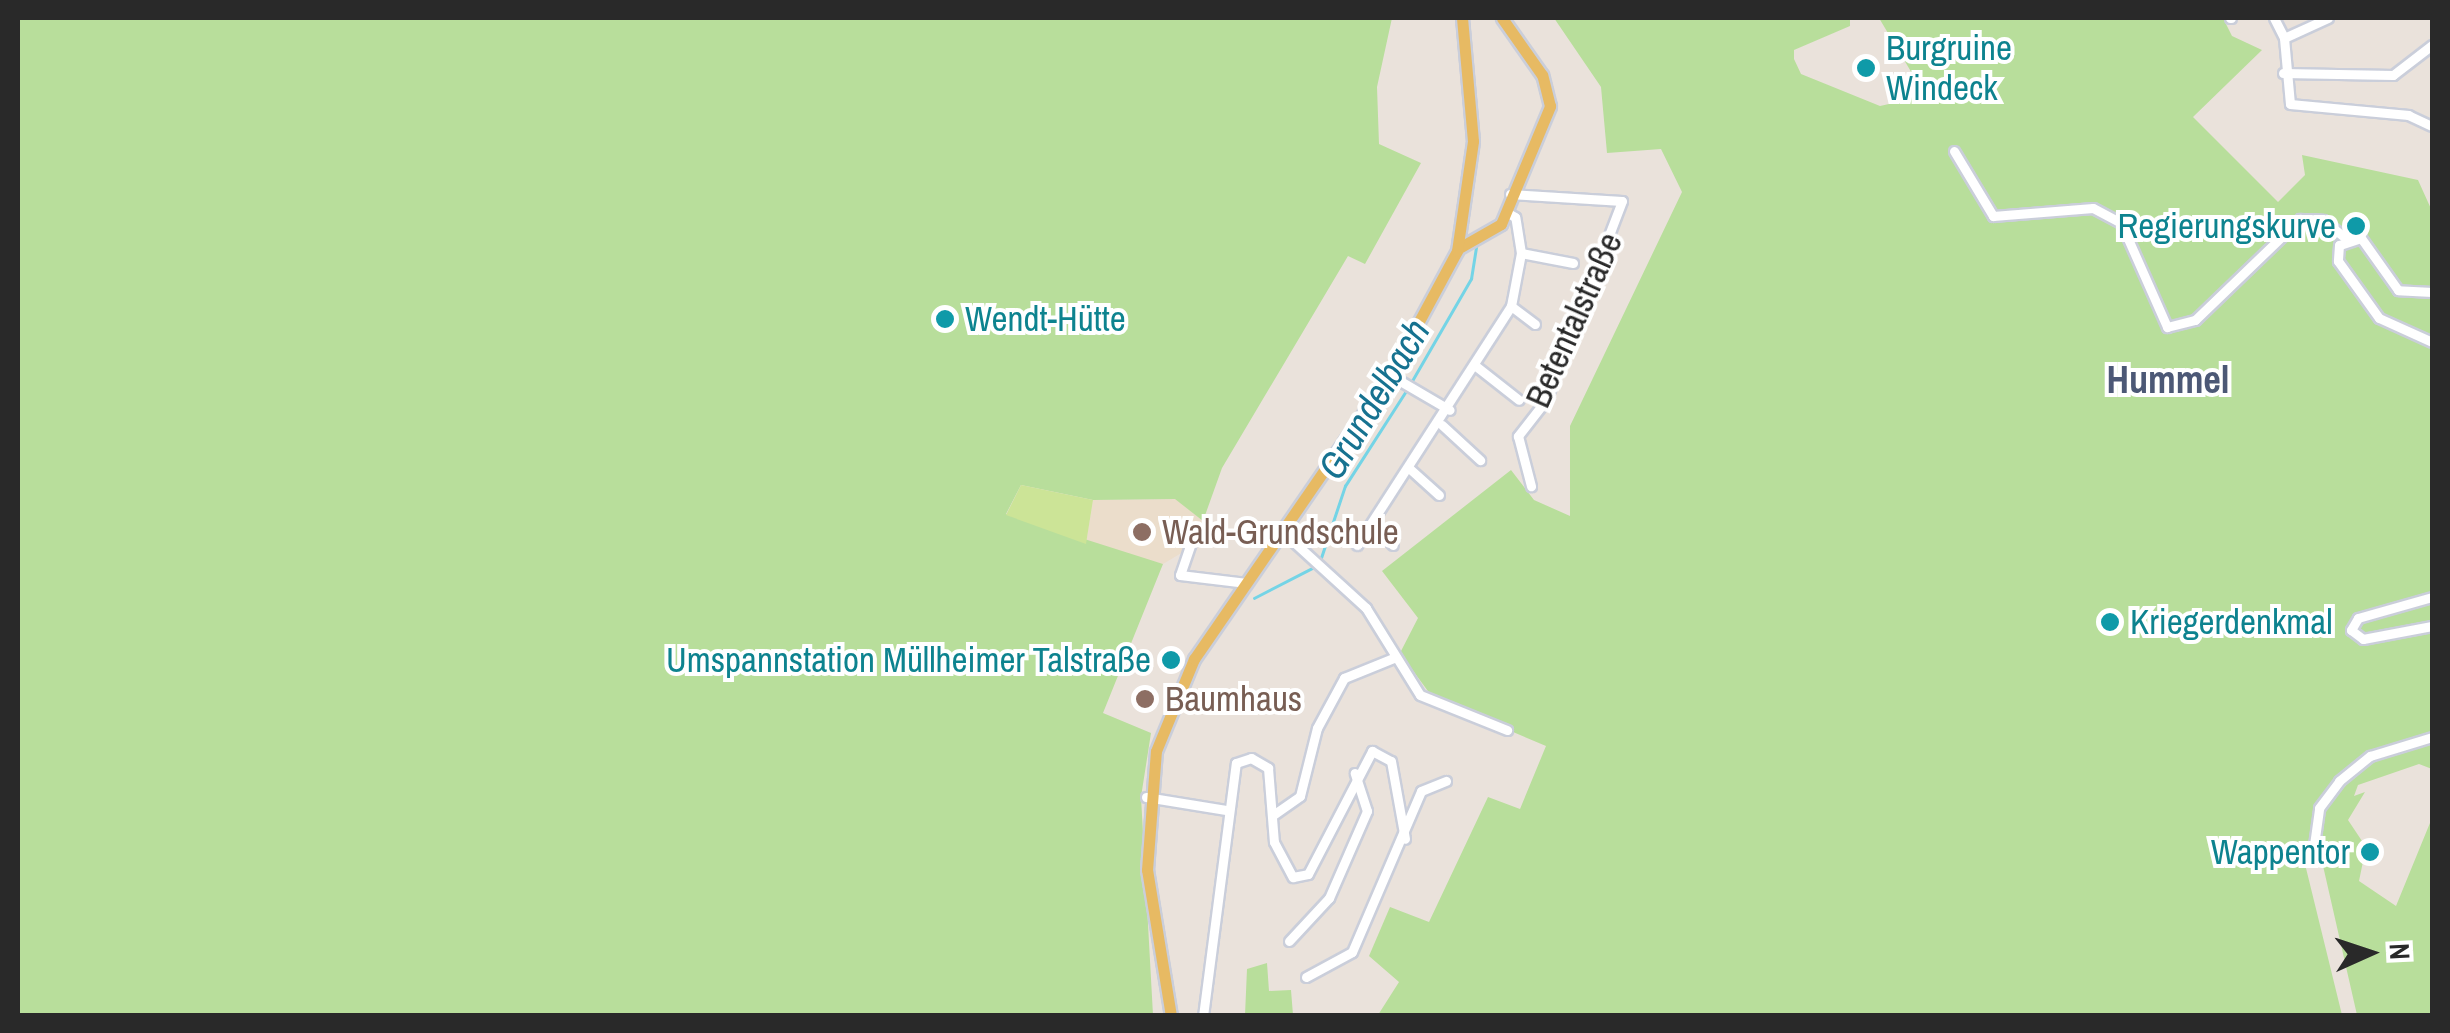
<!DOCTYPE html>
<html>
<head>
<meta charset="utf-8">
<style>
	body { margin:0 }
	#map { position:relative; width:2450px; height:1033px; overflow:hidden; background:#eae2db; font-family:"Archivo Narrow",sans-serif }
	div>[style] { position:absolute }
	.education>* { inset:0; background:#ebddcb }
	.green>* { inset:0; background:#b8de9b }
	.pitch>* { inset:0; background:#cce497 }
	.stream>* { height:2.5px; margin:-1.25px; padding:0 1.25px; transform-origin:1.25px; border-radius:1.25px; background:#74d4e6 }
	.roads { filter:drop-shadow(2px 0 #caceda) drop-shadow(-2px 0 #caceda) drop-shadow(0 2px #caceda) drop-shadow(0 -2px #caceda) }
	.minor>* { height:9px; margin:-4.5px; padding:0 4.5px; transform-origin:4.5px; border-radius:4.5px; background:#fff }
	.major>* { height:11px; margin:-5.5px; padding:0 5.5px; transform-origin:5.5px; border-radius:5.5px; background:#e7ba63 }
	.dots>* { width:28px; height:28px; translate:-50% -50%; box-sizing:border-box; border:5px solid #fff; border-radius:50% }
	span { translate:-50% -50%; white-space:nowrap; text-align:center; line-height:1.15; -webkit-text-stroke:8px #fff; paint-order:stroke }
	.culture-label { font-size:35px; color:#0d838f }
	.left { translate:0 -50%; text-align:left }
	.right { translate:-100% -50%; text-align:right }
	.street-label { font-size:35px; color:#292929 }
	.education-label { font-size:35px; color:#785e54 }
	.neighbourhood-label { font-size:38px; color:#4c5876; font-weight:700 }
	.water-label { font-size:38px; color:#167290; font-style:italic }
	.frame { position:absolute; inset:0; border:20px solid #292929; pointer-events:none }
	.north { position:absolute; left:2320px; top:903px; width:100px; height:100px; -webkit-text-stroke:8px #fff; paint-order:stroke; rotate:87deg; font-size:28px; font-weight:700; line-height:40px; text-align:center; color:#292929 }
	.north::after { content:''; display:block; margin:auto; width:35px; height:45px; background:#292929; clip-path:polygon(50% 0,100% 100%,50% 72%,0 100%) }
</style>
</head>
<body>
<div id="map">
	<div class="education">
		<i style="clip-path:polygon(1176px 499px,1203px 521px,1188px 549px,1163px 564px,1086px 544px,1093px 500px)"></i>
	</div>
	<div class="green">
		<i style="clip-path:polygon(18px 18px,1392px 18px,1377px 87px,1379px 144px,1421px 163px,1365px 264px,1348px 256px,1222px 468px,1203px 521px,1175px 499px,1093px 500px,1021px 485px,1006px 514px,1163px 564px,1103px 713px,1151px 733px,1141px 797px,1153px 1015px,18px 1015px)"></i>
		<i style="clip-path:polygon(1554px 18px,1850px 18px,1850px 26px,1794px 50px,1794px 59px,1801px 74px,1880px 106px,1898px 102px,1916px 80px,1879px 18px,2223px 18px,2232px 36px,2262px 50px,2193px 117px,2278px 202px,2305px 175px,2302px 155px,2418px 180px,2432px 211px,2432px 769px,2419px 764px,2358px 785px,2354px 796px,2365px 792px,2348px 820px,2366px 847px,2359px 881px,2396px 906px,2432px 818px,2432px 1015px,2357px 1015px,2321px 857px,2304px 860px,2342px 1015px,1378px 1015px,1399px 982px,1369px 956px,1390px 907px,1429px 922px,1488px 797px,1520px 809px,1546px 746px,1433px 698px,1400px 653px,1418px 618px,1382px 571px,1511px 470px,1534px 500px,1570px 516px,1570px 426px,1682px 192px,1661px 149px,1607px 153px,1601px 87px)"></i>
		<i style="clip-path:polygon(1267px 963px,1269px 991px,1291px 990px,1293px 1015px,1245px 1015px,1247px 969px)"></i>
	</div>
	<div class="pitch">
		<i style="clip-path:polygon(1021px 485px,1093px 500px,1086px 544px,1006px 515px)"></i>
	</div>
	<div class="stream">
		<i style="left:1412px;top:381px;width:118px;rotate:-60deg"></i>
		<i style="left:1471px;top:279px;width:32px;rotate:-81deg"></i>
		<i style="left:1320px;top:561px;width:79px;rotate:-71.6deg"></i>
		<i style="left:1345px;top:486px;width:117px;rotate:-57.3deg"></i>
		<i style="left:1254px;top:598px;width:68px;rotate:-27.3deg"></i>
	</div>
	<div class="roads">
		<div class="minor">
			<i style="left:2230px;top:18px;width:1px"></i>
			<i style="left:2274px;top:18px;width:22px;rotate:63deg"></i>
			<i style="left:2328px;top:18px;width:48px;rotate:155.6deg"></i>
			<i style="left:2284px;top:38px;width:66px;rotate:84.8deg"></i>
			<i style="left:2290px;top:104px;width:119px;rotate:5.3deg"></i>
			<i style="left:2408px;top:115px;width:26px;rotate:25deg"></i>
			<i style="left:2283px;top:73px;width:110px;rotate:1deg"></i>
			<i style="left:2393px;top:75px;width:49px;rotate:-37.6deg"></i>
			<i style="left:1954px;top:151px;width:76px;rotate:59deg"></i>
			<i style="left:1993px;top:216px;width:100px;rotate:-4.6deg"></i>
			<i style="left:2093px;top:208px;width:32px;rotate:28deg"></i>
			<i style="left:2121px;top:223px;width:114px;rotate:66.1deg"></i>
			<i style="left:2167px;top:327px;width:29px;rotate:-14deg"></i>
			<i style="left:2195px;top:320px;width:146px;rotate:-43.9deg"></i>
			<i style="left:2300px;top:219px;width:23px;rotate:2deg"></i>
			<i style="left:2323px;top:220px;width:28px;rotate:39deg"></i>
			<i style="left:1510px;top:194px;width:112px;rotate:3.6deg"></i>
			<i style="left:1622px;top:201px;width:213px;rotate:110.9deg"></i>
			<i style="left:1546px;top:400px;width:46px;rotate:127.9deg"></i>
			<i style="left:1518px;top:436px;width:52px;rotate:75.4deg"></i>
			<i style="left:1521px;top:253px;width:53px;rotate:10.9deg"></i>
			<i style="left:2432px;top:292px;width:34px;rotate:-177deg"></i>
			<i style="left:2398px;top:290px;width:64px;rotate:-125.4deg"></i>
			<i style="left:2361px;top:238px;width:23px;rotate:162deg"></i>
			<i style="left:2339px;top:245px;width:16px;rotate:94deg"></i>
			<i style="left:2338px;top:261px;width:70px;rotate:54.3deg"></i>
			<i style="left:2379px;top:318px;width:58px;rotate:24.4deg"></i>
			<i style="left:1511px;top:306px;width:30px;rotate:37deg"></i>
			<i style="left:1477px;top:367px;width:53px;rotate:38.2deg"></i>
			<i style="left:1390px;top:375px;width:69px;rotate:30.3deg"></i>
			<i style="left:1442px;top:425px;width:52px;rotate:42.6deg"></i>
			<i style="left:1410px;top:469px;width:39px;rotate:42deg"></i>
			<i style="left:1375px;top:526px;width:26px;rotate:47deg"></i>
			<i style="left:1285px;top:534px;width:110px;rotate:42.4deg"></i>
			<i style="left:1366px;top:608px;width:102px;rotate:58.2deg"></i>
			<i style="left:1420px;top:695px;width:94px;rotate:21.9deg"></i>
			<i style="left:1193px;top:537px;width:40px;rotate:108.9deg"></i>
			<i style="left:1180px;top:575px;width:67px;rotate:6.8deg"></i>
			<i style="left:1357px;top:545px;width:284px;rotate:-57.2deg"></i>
			<i style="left:1511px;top:306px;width:54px;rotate:-79.3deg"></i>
			<i style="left:1521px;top:253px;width:36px;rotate:-99deg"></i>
			<i style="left:1515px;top:217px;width:10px;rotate:-151deg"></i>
			<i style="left:2432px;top:597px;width:77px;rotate:164.2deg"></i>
			<i style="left:2358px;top:618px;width:14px;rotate:120deg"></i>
			<i style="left:2351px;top:630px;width:15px;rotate:37deg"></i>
			<i style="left:2363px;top:639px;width:70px;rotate:-10.7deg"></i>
			<i style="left:1146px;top:797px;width:81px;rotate:9.2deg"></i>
			<i style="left:1273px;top:815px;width:33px;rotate:-35deg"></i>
			<i style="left:1300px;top:796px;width:70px;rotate:-76deg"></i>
			<i style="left:1317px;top:728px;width:57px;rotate:-61.6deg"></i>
			<i style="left:1344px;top:678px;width:56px;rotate:-22deg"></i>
			<i style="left:2314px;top:845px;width:37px;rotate:-82deg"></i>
			<i style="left:2319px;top:808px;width:34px;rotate:-53deg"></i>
			<i style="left:2339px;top:781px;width:40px;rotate:-39deg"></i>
			<i style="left:2370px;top:756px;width:65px;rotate:-17deg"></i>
			<i style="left:1289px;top:941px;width:59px;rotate:-47.1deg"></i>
			<i style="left:1329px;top:898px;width:95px;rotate:-66.4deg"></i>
			<i style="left:1367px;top:811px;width:40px;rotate:-108deg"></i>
			<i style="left:1306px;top:977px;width:52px;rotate:-28.5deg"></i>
			<i style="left:1352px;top:952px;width:175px;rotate:-66.8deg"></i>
			<i style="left:1421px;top:791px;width:27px;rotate:-22deg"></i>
			<i style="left:1203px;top:1016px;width:255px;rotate:-82.6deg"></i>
			<i style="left:1236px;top:763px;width:16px;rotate:-18deg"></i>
			<i style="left:1251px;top:758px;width:20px;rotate:30deg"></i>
			<i style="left:1268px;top:768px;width:74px;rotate:85.4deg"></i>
			<i style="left:1274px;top:842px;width:40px;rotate:62deg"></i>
			<i style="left:1293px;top:877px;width:15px;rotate:-11deg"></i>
			<i style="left:1308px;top:874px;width:139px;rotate:-62.5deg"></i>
			<i style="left:1372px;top:751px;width:21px;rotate:28deg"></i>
			<i style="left:1391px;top:761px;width:79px;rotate:79.8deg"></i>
		</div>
		<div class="major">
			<i style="left:1459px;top:248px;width:48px;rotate:-29.7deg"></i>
			<i style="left:1501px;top:224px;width:128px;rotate:-67.4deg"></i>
			<i style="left:1550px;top:106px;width:32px;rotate:-104deg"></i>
			<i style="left:1542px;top:75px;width:70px;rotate:-125.1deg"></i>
			<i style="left:1171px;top:1016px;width:148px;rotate:-99.3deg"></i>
			<i style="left:1147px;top:870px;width:119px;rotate:-85.7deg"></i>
			<i style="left:1156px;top:751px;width:100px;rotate:-67.6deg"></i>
			<i style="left:1194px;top:659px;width:345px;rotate:-55.4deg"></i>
			<i style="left:1390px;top:375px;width:141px;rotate:-61.6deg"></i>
			<i style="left:1457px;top:251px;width:111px;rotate:-81.7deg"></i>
			<i style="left:1473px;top:141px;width:123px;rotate:-95.1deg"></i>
		</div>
	</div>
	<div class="dots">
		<i style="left:1866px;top:68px;background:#0f9aa8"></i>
		<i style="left:2356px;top:226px;background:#0f9aa8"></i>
		<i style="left:945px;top:319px;background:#0f9aa8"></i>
		<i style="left:1142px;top:532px;background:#8d6e63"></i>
		<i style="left:2110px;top:622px;background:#0f9aa8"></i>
		<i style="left:1171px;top:660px;background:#0f9aa8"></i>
		<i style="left:1145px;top:699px;background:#8d6e63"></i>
		<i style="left:2370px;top:852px;background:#0f9aa8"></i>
	</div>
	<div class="culture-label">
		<span class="left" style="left:1886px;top:68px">Burgruine<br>Windeck</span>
		<span class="right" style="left:2336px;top:226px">Regierungskurve</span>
		<span class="left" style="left:965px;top:319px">Wendt-Hütte</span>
		<span class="left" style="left:2130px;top:622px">Kriegerdenkmal</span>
		<span class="right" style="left:1151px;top:660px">Umspannstation Müllheimer Talstraße</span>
		<span class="right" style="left:2350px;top:852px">Wappentor</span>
	</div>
	<div class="street-label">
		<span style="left:1574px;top:320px;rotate:-66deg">Betentalstraße</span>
	</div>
	<div class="education-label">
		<span class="left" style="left:1162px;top:532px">Wald-Grundschule</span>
		<span class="left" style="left:1165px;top:699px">Baumhaus</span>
	</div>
	<div class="neighbourhood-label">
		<span style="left:2168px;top:380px">Hummel</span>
	</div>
	<div class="water-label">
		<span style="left:1374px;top:399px;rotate:-59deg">Grundelbach</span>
	</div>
	<div class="frame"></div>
	<div class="north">N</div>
</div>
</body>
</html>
